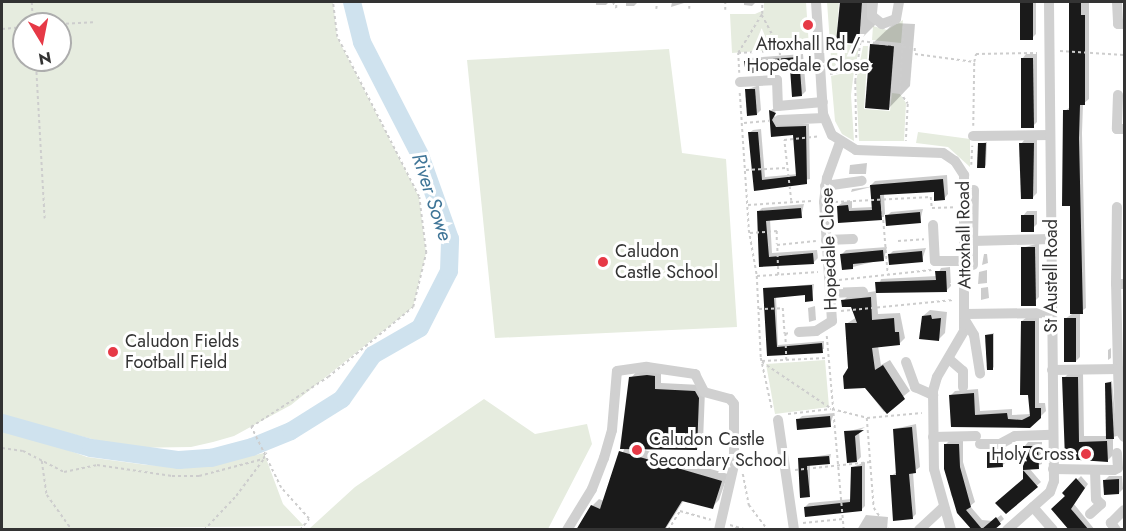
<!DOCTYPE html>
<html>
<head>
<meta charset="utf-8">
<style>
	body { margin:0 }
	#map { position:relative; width:1126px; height:531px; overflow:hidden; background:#fff; font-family:Jost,sans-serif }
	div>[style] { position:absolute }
	.green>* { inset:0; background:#e6ecdf }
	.shadow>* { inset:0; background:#0003 }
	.river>* { height:18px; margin:-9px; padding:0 9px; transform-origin:9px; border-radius:9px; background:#cfe2ee }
	.building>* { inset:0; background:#1a1a1a }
	.path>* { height:1.5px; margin-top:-0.75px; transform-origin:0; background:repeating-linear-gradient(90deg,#cdcdcd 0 3px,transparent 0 6px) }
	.minor>* { height:10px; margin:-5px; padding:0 5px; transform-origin:5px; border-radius:5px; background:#d0d0d0 }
	.dots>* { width:16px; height:16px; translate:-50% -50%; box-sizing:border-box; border:3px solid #fff; border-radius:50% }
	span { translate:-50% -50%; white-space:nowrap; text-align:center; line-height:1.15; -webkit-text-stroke:6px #fff; paint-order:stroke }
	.poi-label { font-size:18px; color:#333 }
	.left { translate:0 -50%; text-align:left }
	.right { translate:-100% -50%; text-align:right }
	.street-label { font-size:18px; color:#333 }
	.water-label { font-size:20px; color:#3f7597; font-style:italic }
	.frame { position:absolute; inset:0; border:3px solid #333; pointer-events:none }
	.north { position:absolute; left:12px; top:12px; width:60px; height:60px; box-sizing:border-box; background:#fff; border:2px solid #adadad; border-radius:50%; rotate:170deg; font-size:16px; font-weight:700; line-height:24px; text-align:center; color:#333 }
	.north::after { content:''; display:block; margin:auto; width:21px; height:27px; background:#e63946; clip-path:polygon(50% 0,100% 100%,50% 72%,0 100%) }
</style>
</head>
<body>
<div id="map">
	<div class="green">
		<i style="clip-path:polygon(evenodd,2px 2px,333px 2px,337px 37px,419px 197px,426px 253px,413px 307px,291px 405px,234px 436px,213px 442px,191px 447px,127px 448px,2px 416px,2px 2px,24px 24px,60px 24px,60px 60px,24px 60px,24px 24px)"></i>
		<i style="clip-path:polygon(764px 2px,806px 2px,809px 47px,732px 53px,730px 14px,755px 14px,764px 10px)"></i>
		<i style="clip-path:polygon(827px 2px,839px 2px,836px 43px,859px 46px,856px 65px,832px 71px)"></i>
		<i style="clip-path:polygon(903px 20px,901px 43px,872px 40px,873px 26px,887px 30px)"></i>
		<i style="clip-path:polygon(863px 46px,868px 46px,864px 109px,890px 111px,892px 93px,900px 94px,906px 103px,904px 141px,859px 141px,856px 82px)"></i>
		<i style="clip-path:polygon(669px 49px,682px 153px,726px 159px,737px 327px,495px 338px,467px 60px)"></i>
		<i style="clip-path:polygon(854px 71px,851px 95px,854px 141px,842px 134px,835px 121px,831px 76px)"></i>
		<i style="clip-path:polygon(918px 132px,970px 139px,970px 167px,948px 147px,916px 143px)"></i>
		<i style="clip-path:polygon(825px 360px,829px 407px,775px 414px,766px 364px)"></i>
		<i style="clip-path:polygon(484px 399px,535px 434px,587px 424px,592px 444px,548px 529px,309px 529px,355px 487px)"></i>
		<i style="clip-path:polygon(2px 426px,87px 457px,147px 465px,201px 467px,264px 453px,283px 504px,304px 526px,2px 529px)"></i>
	</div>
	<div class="shadow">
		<i style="clip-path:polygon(596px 2px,609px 2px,606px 5px,596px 5px)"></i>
		<i style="clip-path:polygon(626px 2px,638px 2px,634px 6px,626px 6px)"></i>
		<i style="clip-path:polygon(672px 2px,684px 2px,684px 3px,671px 7px)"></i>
		<i style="clip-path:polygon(744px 2px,756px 2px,752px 6px,744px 5px)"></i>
		<i style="clip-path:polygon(841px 2px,878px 2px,876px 24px,858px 42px,838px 41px)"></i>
		<i style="clip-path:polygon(1022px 2px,1036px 2px,1036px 34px,1032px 38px,1022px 38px)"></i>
		<i style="clip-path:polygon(1070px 2px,1089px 2px,1089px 99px,1083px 104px,1082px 133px,1086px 308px,1080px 312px,1080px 357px,1076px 361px,1065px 319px,1072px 314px,1071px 205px,1065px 111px,1070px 107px)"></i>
		<i style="clip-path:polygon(894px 23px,915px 24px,910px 86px,888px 109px,871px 45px)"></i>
		<i style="clip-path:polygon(803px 54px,806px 91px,802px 95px,791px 67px,746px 62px,750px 58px)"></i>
		<i style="clip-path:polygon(1026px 54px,1037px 54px,1037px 122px,1033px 126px,1022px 59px)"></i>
		<i style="clip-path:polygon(759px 85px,761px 110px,757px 114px,746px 90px)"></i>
		<i style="clip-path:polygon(774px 108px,778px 110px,772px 113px,780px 124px,809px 124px,810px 179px,755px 189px,749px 133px,753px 130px,761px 129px,765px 177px,798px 174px,794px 133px,772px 135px,770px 111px)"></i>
		<i style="clip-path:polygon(1025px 139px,1037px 139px,1037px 193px,1033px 197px,1021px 144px)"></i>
		<i style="clip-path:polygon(987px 142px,986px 165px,985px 167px,979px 144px)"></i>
		<i style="clip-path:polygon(867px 163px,866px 174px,849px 174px,850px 165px)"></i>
		<i style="clip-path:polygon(947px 175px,948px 194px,944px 199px,935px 191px,884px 193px,885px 214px,881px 218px,839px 221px,838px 206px,843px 202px,852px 201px,852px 208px,873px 207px,871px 187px,851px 192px,852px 189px,869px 187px,875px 181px)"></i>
		<i style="clip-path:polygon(804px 204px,801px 217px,770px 219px,772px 253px,817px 250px,818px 258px,814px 262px,761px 266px,758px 212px,762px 208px)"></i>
		<i style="clip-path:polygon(923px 209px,920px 221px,887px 216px,891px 212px)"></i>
		<i style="clip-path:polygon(1027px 211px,1037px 211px,1037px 224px,1033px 228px,1023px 216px)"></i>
		<i style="clip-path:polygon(1039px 243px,1039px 297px,1035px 301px,1022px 248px)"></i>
		<i style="clip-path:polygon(887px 247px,884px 259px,853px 267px,842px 254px,846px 250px)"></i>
		<i style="clip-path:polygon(926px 248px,922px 260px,889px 255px,893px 251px)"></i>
		<i style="clip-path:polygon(984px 254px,987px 254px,988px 263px,982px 265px)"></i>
		<i style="clip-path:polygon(950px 267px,951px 286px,947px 290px,876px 292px,878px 314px,900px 313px,905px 338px,899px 344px,878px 346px,881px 365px,890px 360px,910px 391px,884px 412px,850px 368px,846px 324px,857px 317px,852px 305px,843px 301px,849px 295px,877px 291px,881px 279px,937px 276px,941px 268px)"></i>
		<i style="clip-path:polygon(987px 270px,987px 283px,978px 284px,979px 272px)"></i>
		<i style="clip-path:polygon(814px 284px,812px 300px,806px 293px,776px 296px,778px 345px,824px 341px,824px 349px,768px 354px,764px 289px)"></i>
		<i style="clip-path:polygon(988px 287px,989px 298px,981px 300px,981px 288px)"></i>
		<i style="clip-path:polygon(815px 306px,816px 320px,809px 322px,808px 308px)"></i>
		<i style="clip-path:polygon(930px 310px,947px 312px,945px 333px,939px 339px,923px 316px)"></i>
		<i style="clip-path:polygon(1039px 316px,1039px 403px,1045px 403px,1046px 411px,1030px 427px,952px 425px,950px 396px,955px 391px,978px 389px,980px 411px,1012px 409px,1012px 415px,1031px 414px,1022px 321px,1027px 317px)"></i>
		<i style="clip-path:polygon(994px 333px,994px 367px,993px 368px,986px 335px)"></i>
		<i style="clip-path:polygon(1111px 348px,1111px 358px,1108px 360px,1108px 350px)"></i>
		<i style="clip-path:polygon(661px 370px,661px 383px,701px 385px,705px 391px,703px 442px,697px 449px,641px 449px,728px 474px,719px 500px,712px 507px,684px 500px,665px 530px,578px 530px,592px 506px,599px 499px,604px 501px,625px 447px,631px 378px,637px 371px)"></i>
		<i style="clip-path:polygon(1070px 372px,1083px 372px,1084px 436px,1107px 436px,1106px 383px,1112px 381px,1117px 436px,1113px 437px,1113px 455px,1107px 461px,1066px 458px,1064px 378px)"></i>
		<i style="clip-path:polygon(834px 413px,830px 425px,798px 420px,802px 416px)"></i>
		<i style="clip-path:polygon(916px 424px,920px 467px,913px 472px,916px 514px,912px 518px,891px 476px,897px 472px,894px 429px)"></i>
		<i style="clip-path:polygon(865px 427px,859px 431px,861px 457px,857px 461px,846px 432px)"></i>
		<i style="clip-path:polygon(949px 441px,963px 441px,963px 462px,975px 502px,970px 506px,982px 520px,993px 521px,1001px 515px,1004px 519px,992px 530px,974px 530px,951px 495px,945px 445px)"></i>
		<i style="clip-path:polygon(1028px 442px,1042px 442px,1042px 464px,1029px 468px,1041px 482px,1006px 512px,1024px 479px,1024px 447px)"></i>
		<i style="clip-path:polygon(1006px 448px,1006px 462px,1002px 466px,988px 453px)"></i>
		<i style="clip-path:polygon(831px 454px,829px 463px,810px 464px,810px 496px,800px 459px)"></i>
		<i style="clip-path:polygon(865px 462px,865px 506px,861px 510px,805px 507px,809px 503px,852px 499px,853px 467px)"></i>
		<i style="clip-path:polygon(1081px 476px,1088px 484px,1074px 504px,1095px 530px,1071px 530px,1064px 493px)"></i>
		<i style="clip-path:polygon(1109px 476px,1122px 476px,1123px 489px,1119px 493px,1105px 480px)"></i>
		<i style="clip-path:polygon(866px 515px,888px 517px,887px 530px,857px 530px)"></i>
	</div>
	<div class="river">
		<i style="left:2px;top:423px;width:92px;rotate:15.7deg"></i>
		<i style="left:91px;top:448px;width:89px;rotate:7.8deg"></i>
		<i style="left:179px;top:460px;width:32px;rotate:-4deg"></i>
		<i style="left:211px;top:458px;width:42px;rotate:-15deg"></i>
		<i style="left:252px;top:447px;width:42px;rotate:-22.3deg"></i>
		<i style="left:291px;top:431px;width:60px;rotate:-32.1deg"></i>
		<i style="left:342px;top:399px;width:54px;rotate:-54.8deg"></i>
		<i style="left:373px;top:355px;width:54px;rotate:-29.9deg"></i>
		<i style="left:420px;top:328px;width:64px;rotate:-63deg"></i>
		<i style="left:449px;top:271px;width:32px;rotate:-88deg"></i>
		<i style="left:450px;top:239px;width:89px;rotate:-109.7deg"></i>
		<i style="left:420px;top:155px;width:127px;rotate:-117.2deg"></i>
		<i style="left:362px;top:42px;width:41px;rotate:-104deg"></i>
	</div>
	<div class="building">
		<i style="clip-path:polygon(840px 2px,862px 2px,859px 44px,836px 42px)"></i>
		<i style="clip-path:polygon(1020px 2px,1033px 2px,1033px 40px,1020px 40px)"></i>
		<i style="clip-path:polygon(1069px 2px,1081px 2px,1081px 15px,1085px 15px,1085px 105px,1080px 105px,1079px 138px,1083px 314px,1070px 314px,1070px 206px,1062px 206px,1063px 110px,1069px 110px)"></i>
		<i style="clip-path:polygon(870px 44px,894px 46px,889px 110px,865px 108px)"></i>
		<i style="clip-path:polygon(799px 57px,802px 96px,792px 97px,790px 68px,746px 74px,744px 61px)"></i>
		<i style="clip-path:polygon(1021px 58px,1033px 58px,1034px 128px,1021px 128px)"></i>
		<i style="clip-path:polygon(745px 89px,755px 89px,757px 115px,747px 116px)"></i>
		<i style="clip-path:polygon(769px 110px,776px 113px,772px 120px,776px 127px,806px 126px,807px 184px,754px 191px,748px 132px,758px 132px,762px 180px,796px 176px,793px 135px,771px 137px)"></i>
		<i style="clip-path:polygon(978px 143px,986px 143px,985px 168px,977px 168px)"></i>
		<i style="clip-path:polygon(1019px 143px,1034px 143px,1033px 199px,1021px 199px)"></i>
		<i style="clip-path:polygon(943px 179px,945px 200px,934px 201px,934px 192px,880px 195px,882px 220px,838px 223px,837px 206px,848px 205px,849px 211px,872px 210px,870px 185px)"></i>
		<i style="clip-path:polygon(801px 208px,802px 218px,766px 221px,769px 257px,813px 253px,814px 264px,759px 267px,757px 211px)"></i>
		<i style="clip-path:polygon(920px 212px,921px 223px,886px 226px,885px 215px)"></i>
		<i style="clip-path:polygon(1021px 215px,1034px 215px,1034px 232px,1021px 232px)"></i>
		<i style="clip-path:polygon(1021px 247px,1035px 247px,1036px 306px,1021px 306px)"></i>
		<i style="clip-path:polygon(883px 250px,884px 261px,853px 264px,853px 269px,842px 270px,840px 254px)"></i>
		<i style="clip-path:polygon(922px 251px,923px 262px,889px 265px,888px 254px)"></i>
		<i style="clip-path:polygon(935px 271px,946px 271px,947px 292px,876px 293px,875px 282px,936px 280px)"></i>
		<i style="clip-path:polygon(812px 285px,813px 301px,805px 302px,805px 295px,774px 298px,777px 347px,822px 343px,823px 353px,767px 356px,763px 288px)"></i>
		<i style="clip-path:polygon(871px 297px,872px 320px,894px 318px,895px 332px,899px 332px,900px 345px,872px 348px,875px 370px,883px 365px,905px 399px,887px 414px,865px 388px,844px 389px,843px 376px,848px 368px,845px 323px,857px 323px,851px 307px,842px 307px,841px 300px)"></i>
		<i style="clip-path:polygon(931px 315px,932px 319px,941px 318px,939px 341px,919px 339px,922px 316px)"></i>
		<i style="clip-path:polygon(1064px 318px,1076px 318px,1076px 362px,1064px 362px)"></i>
		<i style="clip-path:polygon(1021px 321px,1035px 321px,1035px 408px,1041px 408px,1041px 418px,1030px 428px,951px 427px,949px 395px,974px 393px,975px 415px,1007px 413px,1008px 419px,1022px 420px,1030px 416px,1028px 395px,1020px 395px)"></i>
		<i style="clip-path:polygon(993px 334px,993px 370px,987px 370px,985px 335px)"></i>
		<i style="clip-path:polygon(647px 375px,655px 376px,655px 389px,695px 391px,699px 398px,697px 450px,620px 449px,629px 377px)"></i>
		<i style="clip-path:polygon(1062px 377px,1078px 377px,1079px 442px,1107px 441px,1108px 462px,1065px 459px)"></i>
		<i style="clip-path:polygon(1111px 382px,1114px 439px,1106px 439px,1105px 383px)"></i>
		<i style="clip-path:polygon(830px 416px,831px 427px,797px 430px,796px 419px)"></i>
		<i style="clip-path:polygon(912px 427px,916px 473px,909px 474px,913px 519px,893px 521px,890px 475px,896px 475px,893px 429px)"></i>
		<i style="clip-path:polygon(864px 430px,855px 436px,857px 462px,847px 463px,844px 431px)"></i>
		<i style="clip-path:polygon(944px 444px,959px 444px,960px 467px,971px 507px,966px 510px,982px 529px,996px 517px,1001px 524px,994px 530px,972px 530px,957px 513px,944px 469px)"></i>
		<i style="clip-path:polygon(1023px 446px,1038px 446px,1039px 469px,1023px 470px)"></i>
		<i style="clip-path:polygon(619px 451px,722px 481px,713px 509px,682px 501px,664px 530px,576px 530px,591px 505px,600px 509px)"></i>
		<i style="clip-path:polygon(1002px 451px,1003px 467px,987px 468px,987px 452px)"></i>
		<i style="clip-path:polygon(829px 456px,830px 464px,807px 466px,810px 497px,800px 498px,798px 458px)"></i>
		<i style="clip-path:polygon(862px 466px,862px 511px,805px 517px,804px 507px,850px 502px,851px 467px)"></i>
		<i style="clip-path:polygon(1023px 470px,1038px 487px,1006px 514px,995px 503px,1023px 479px)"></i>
		<i style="clip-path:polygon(1076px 478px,1085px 488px,1071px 509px,1089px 530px,1069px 530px,1051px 509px,1065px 496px,1062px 493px)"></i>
		<i style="clip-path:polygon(1119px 479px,1119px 494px,1104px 495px,1103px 480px)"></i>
	</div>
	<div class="path">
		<i style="left:32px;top:2px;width:22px;rotate:87deg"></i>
		<i style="left:613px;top:2px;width:7px;rotate:63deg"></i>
		<i style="left:616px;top:8px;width:6px;rotate:-90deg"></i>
		<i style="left:540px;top:3px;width:1px;rotate:-90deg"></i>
		<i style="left:656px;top:9px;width:7px;rotate:-82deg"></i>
		<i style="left:689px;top:9px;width:7px;rotate:-90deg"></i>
		<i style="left:725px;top:10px;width:8px;rotate:-90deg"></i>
		<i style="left:762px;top:15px;width:40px;rotate:62deg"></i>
		<i style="left:60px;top:24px;width:33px;rotate:-3deg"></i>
		<i style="left:904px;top:26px;width:66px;rotate:93.5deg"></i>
		<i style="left:900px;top:92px;width:14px;rotate:56deg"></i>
		<i style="left:908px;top:104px;width:37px;rotate:93deg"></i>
		<i style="left:2px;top:29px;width:22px;rotate:-5deg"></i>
		<i style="left:861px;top:41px;width:54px;rotate:7.4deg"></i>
		<i style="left:915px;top:48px;width:6px;rotate:90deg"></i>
		<i style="left:915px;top:54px;width:60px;rotate:7.7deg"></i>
		<i style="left:974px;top:62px;width:8px;rotate:-76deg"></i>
		<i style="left:976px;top:54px;width:61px;rotate:-0.9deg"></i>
		<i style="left:1060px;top:51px;width:64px;rotate:3.6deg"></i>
		<i style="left:780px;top:52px;width:19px;rotate:87deg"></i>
		<i style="left:738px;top:53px;width:46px;rotate:-58.4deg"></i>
		<i style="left:762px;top:14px;width:12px;rotate:-90deg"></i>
		<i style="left:36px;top:60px;width:159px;rotate:86.8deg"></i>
		<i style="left:739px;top:73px;width:20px;rotate:-93deg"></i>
		<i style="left:738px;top:53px;width:71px;rotate:-3.2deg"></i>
		<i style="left:830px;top:74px;width:29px;rotate:-12deg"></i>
		<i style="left:740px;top:93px;width:137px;rotate:86.2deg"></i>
		<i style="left:749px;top:230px;width:47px;rotate:80.1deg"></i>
		<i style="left:757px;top:276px;width:82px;rotate:87.2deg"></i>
		<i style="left:761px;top:358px;width:52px;rotate:77.8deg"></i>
		<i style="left:744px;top:123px;width:25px;rotate:-5deg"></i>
		<i style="left:973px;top:126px;width:64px;rotate:-89.1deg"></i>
		<i style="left:856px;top:138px;width:57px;rotate:-91deg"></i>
		<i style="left:855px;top:81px;width:61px;rotate:-82.4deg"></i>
		<i style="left:971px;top:165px;width:19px;rotate:-87deg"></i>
		<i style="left:746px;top:170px;width:40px;rotate:-2.9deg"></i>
		<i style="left:791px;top:201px;width:61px;rotate:-96.5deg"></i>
		<i style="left:784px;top:140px;width:36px;rotate:-6deg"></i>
		<i style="left:835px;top:202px;width:96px;rotate:-3deg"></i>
		<i style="left:931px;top:197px;width:11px;rotate:85deg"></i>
		<i style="left:932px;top:208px;width:23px;rotate:-2deg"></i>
		<i style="left:882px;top:202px;width:73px;rotate:85.3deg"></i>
		<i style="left:748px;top:205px;width:64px;rotate:-3.6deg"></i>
		<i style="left:750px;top:233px;width:27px;rotate:-4deg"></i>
		<i style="left:777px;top:231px;width:13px;rotate:90deg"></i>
		<i style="left:898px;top:241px;width:26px;rotate:-4deg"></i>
		<i style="left:778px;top:275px;width:30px;rotate:-92deg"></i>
		<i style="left:777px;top:245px;width:39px;rotate:-6deg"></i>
		<i style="left:757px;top:276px;width:61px;rotate:-3.8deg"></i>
		<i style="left:839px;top:280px;width:93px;rotate:-6.2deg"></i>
		<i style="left:759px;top:309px;width:24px;rotate:-2deg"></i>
		<i style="left:783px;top:308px;width:26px;rotate:86deg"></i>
		<i style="left:841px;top:311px;width:113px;rotate:-5.6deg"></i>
		<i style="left:827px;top:336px;width:195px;rotate:85deg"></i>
		<i style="left:786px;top:360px;width:26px;rotate:-92deg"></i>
		<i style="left:785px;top:334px;width:4px;rotate:-14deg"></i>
		<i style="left:762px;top:361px;width:64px;rotate:-2.7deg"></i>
		<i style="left:762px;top:362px;width:84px;rotate:33.9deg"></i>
		<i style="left:832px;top:409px;width:36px;rotate:14deg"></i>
		<i style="left:867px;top:418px;width:55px;rotate:-5.2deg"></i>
		<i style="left:788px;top:414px;width:43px;rotate:-6.6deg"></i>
		<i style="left:867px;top:418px;width:90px;rotate:85.6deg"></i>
		<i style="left:874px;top:508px;width:27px;rotate:56deg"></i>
		<i style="left:2px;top:448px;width:21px;rotate:8deg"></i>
		<i style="left:23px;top:451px;width:46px;rotate:27.1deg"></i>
		<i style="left:64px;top:472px;width:34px;rotate:-12deg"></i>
		<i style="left:97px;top:465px;width:76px;rotate:8.3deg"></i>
		<i style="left:172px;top:476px;width:27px"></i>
		<i style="left:199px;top:476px;width:66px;rotate:-14.9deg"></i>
		<i style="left:263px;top:459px;width:7px;rotate:-63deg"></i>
		<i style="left:42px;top:461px;width:34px;rotate:82deg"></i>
		<i style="left:47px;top:495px;width:43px;rotate:54.5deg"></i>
		<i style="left:795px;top:470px;width:76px;rotate:-6deg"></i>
		<i style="left:743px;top:474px;width:32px;rotate:79deg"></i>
		<i style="left:749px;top:505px;width:31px;rotate:53deg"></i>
		<i style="left:803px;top:523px;width:40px;rotate:-5.7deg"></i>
		<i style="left:730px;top:525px;width:18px;rotate:16deg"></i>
		<i style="left:204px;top:530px;width:47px;rotate:-46.7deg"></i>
		<i style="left:236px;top:496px;width:45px;rotate:-53.1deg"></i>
		<i style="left:300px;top:530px;width:14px;rotate:-51deg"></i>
		<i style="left:309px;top:519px;width:42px;rotate:-132.1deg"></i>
		<i style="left:281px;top:488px;width:68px;rotate:-116.2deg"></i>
		<i style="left:251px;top:427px;width:92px;rotate:-33deg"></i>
		<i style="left:328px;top:377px;width:110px;rotate:-39.5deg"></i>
		<i style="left:413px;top:307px;width:56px;rotate:-76.5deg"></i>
		<i style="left:426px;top:253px;width:56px;rotate:-97.1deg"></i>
		<i style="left:419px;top:197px;width:180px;rotate:-117.1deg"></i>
		<i style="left:337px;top:37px;width:35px;rotate:-97deg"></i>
		<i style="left:668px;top:530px;width:22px;rotate:-58deg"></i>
		<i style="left:680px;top:511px;width:32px;rotate:16deg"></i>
	</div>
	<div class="minor">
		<i style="left:816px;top:2px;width:112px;rotate:86.4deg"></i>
		<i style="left:823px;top:114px;width:23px;rotate:67deg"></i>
		<i style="left:832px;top:135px;width:28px;rotate:32deg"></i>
		<i style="left:856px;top:150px;width:87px;rotate:2deg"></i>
		<i style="left:943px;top:153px;width:14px;rotate:34deg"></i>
		<i style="left:955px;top:161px;width:17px;rotate:57deg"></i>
		<i style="left:964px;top:175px;width:156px;rotate:90deg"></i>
		<i style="left:964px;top:331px;width:53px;rotate:120.4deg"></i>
		<i style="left:937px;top:377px;width:15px;rotate:106deg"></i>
		<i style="left:933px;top:391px;width:78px;rotate:89.3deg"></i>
		<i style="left:934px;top:469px;width:63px;rotate:74.4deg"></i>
		<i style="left:872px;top:2px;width:14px;rotate:90deg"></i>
		<i style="left:872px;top:16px;width:13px;rotate:39deg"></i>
		<i style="left:882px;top:24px;width:15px;rotate:-20deg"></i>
		<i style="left:896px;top:19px;width:17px;rotate:-80deg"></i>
		<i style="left:1117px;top:2px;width:22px;rotate:87deg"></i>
		<i style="left:1118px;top:24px;width:6px"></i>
		<i style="left:740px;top:82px;width:37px;rotate:-3deg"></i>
		<i style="left:777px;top:80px;width:26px;rotate:88deg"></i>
		<i style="left:778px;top:106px;width:45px;rotate:-5.1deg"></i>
		<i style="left:1118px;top:95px;width:34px;rotate:92deg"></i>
		<i style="left:1117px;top:129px;width:7px"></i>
		<i style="left:779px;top:120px;width:45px;rotate:-2.5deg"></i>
		<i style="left:973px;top:136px;width:77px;rotate:-0.7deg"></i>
		<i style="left:825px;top:186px;width:37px;rotate:-8deg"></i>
		<i style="left:974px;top:190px;width:51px;rotate:91.1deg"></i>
		<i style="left:973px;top:241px;width:78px;rotate:-1.5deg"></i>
		<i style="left:933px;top:225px;width:36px;rotate:87deg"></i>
		<i style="left:935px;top:261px;width:31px"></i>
		<i style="left:826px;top:240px;width:27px;rotate:-2deg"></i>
		<i style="left:973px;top:265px;width:24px;rotate:-90deg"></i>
		<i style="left:1116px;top:284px;width:77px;rotate:-89.3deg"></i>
		<i style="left:830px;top:293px;width:33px;rotate:-2deg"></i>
		<i style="left:965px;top:314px;width:87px;rotate:-0.7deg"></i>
		<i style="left:965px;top:320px;width:17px;rotate:59deg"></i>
		<i style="left:974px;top:335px;width:39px;rotate:81deg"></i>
		<i style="left:799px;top:332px;width:17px;rotate:-3deg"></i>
		<i style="left:816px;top:331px;width:19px;rotate:-32deg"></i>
		<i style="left:832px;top:321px;width:119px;rotate:-93.8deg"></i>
		<i style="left:824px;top:202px;width:24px;rotate:-83deg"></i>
		<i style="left:827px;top:178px;width:37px;rotate:-70deg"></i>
		<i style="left:949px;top:359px;width:18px;rotate:41deg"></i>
		<i style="left:963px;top:371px;width:16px;rotate:90deg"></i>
		<i style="left:906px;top:362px;width:27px;rotate:70deg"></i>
		<i style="left:915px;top:387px;width:20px;rotate:24deg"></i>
		<i style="left:1118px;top:369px;width:85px;rotate:-91.3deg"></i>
		<i style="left:1116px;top:284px;width:8px"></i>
		<i style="left:1052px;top:370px;width:66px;rotate:-0.9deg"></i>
		<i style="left:1118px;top:369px;width:27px;rotate:88deg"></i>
		<i style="left:1124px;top:396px;width:5px;rotate:180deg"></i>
		<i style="left:1119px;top:396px;width:35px;rotate:88deg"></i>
		<i style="left:1120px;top:431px;width:7px;rotate:56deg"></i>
		<i style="left:778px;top:420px;width:111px;rotate:81.7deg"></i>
		<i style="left:933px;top:437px;width:43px;rotate:-1.3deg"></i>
		<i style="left:980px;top:444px;width:20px"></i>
		<i style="left:1000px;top:444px;width:17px;rotate:-28deg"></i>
		<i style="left:1015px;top:436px;width:37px;rotate:-2deg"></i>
		<i style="left:1053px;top:469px;width:61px;rotate:0.9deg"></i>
		<i style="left:1114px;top:470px;width:4px;rotate:-27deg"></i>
		<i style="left:1118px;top:468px;width:15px;rotate:-94deg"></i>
		<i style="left:1033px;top:507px;width:30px;rotate:49deg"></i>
		<i style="left:1090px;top:514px;width:15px;rotate:-42deg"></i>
		<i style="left:1101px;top:504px;width:7px;rotate:-135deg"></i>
		<i style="left:1096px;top:499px;width:28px;rotate:-92deg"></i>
		<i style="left:567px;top:530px;width:48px;rotate:-58.6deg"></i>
		<i style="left:592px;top:489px;width:33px;rotate:-69deg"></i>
		<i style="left:604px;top:458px;width:29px;rotate:-74deg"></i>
		<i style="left:612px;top:430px;width:59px;rotate:-85.2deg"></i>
		<i style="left:617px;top:371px;width:30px;rotate:-8deg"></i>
		<i style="left:647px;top:367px;width:49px;rotate:8.3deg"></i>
		<i style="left:695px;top:374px;width:20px;rotate:63deg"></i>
		<i style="left:704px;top:392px;width:27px;rotate:15deg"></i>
		<i style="left:730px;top:399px;width:6px;rotate:51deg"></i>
		<i style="left:734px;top:404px;width:61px;rotate:90deg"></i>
		<i style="left:734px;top:465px;width:67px;rotate:103deg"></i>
		<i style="left:919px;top:530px;width:33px;rotate:-43deg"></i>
		<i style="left:1007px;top:530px;width:57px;rotate:-41.5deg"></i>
		<i style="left:1050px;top:492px;width:12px;rotate:-70deg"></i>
		<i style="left:1054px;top:481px;width:479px;rotate:-90.6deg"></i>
		<i style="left:1116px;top:530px;width:9px;rotate:-126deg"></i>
		<i style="left:1111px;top:523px;width:18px;rotate:-45deg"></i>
	</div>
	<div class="dots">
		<i style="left:808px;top:25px;background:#e63946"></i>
		<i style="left:603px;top:262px;background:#e63946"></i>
		<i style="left:113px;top:352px;background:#e63946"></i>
		<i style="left:637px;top:450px;background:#e63946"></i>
		<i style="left:1086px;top:454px;background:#e63946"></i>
	</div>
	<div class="poi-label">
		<span style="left:808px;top:55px">Attoxhall Rd /<br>Hopedale Close</span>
		<span class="left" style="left:615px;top:262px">Caludon<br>Castle School</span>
		<span class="left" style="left:125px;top:352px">Caludon Fields<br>Football Field</span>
		<span class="left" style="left:649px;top:450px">Caludon Castle<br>Secondary School</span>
		<span class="right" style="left:1074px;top:454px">Holy Cross</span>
	</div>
	<div class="street-label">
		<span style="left:964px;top:235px;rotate:-91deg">Attoxhall Road</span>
		<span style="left:829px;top:249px;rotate:-92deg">Hopedale Close</span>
		<span style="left:1051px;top:276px;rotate:-90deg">St Austell Road</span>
	</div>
	<div class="water-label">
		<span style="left:432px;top:197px;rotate:72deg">River Sowe</span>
	</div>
	<div class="frame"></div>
	<div class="north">N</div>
</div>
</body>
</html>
